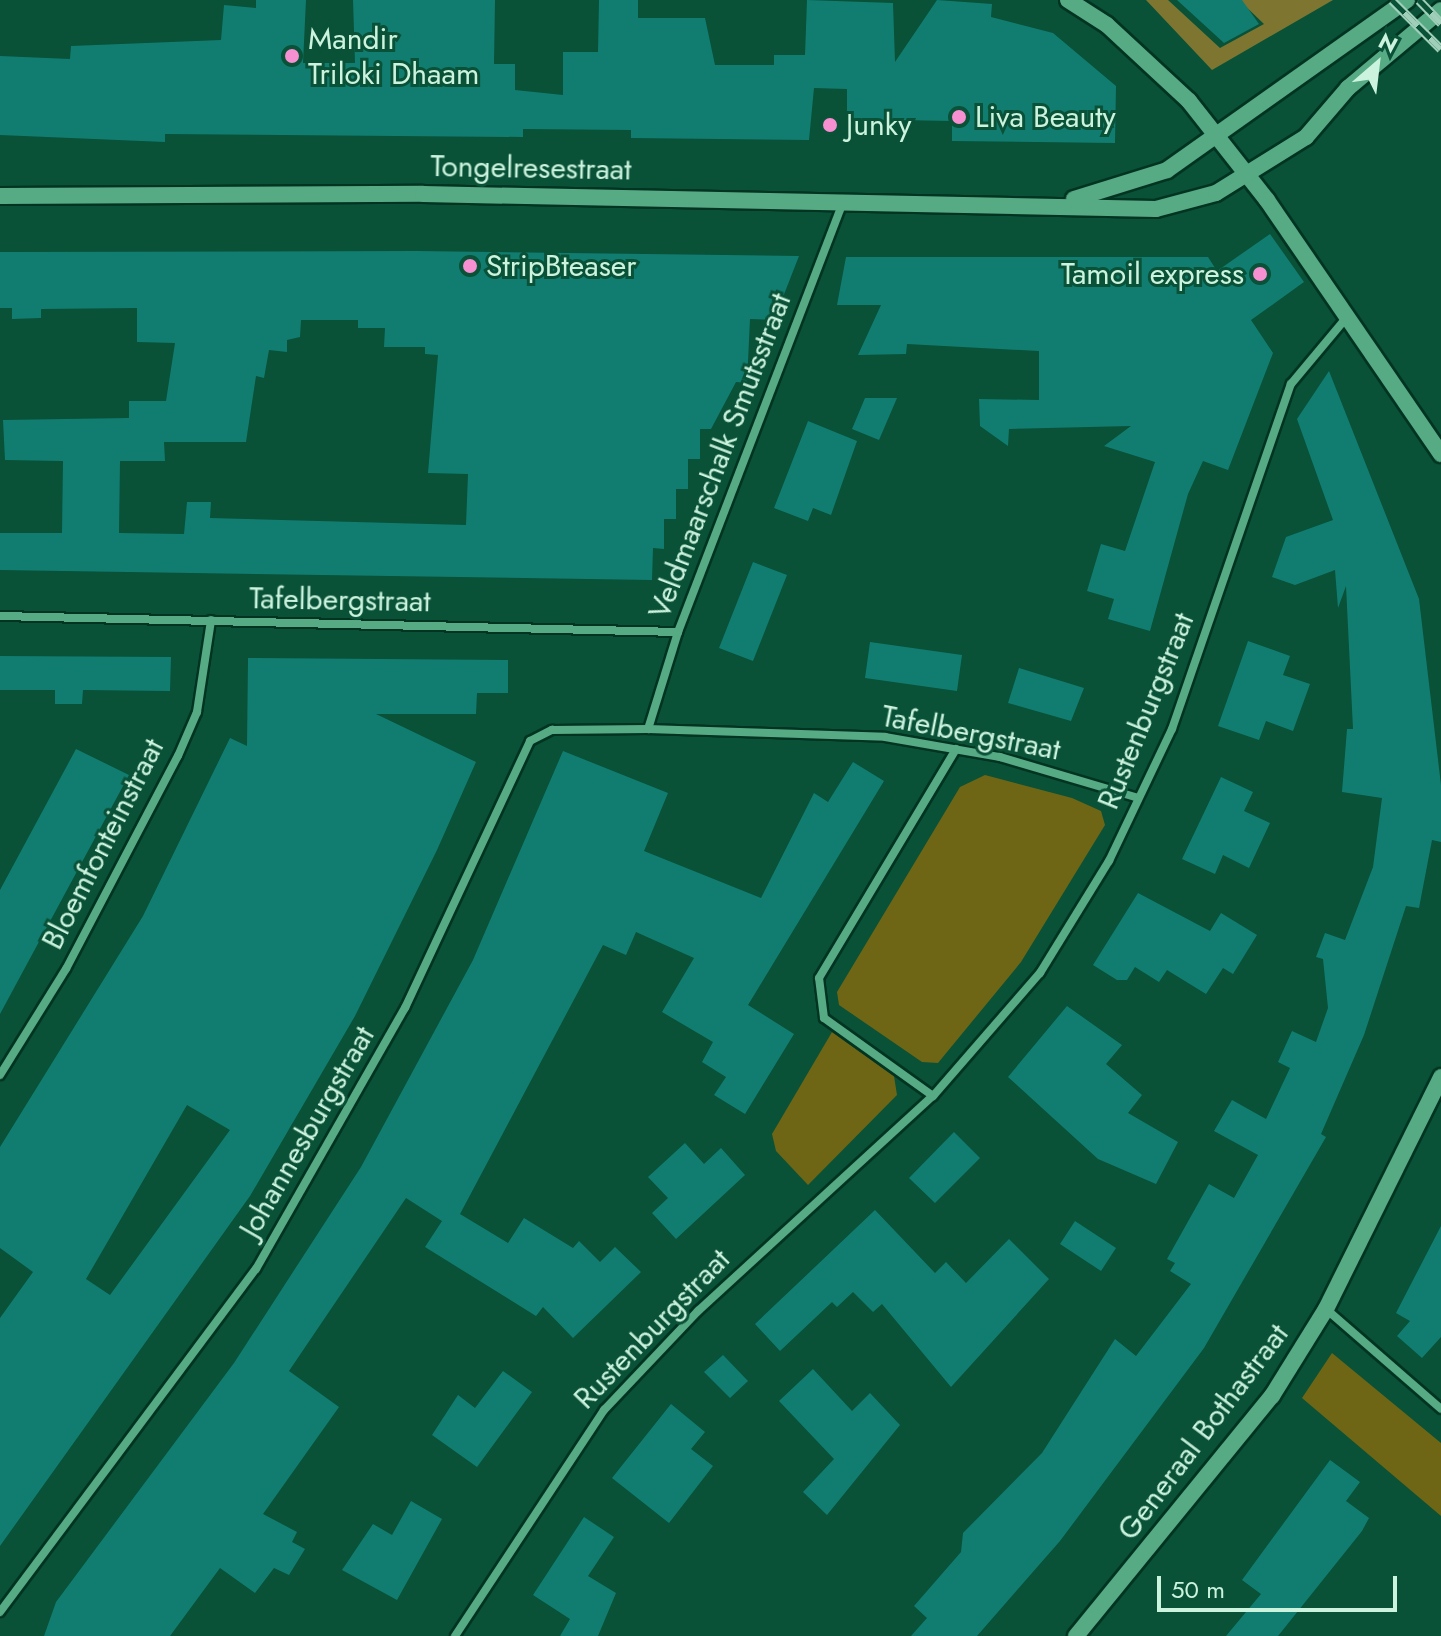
<!DOCTYPE html>
<html>
<head>
<meta charset="utf-8">
<style>
	body { margin:0 }
	#map { position:relative; width:1441px; height:1636px; overflow:hidden; background:#095137; font-family:Jost,sans-serif }
	div>[style] { position:absolute }
	.green>* { inset:0; background:#6f6615 }
	.forest>* { inset:0; background:#7e7630 }
	.building>* { inset:0; background:#117d71 }
	.roads { filter:drop-shadow(2px 0 #033422) drop-shadow(-2px 0 #033422) drop-shadow(0 2px #033422) drop-shadow(0 -2px #033422) }
	.street>* { height:8px; margin:-4px; padding:0 4px; transform-origin:4px; border-radius:4px; background:#56aa84 }
	.secondary>* { height:16px; margin:-8px; padding:0 8px; transform-origin:8px; border-radius:8px; background:#56aa84 }
	.rail>* { height:9px; margin-top:-4.5px; transform-origin:0; background:repeating-linear-gradient(90deg,#095137 0 18px,#a0cfb9 0 36px); box-sizing:border-box; border-block:2px solid #a0cfb9 }
	.dots>* { width:22px; height:22px; translate:-50% -50%; box-sizing:border-box; border:4px solid #095137; border-radius:50% }
	span { translate:-50% -50%; white-space:nowrap; text-align:center; line-height:1.15; -webkit-text-stroke:6px #095137; paint-order:stroke }
	.poi-label { font-size:30px; color:#cbf3de }
	.left { translate:0 -50%; text-align:left }
	.right { translate:-100% -50%; text-align:right }
	.street-label { font-size:30px; color:#cbf3de }
	.north { position:absolute; left:1337px; top:24px; width:80px; height:80px; -webkit-text-stroke:6px #095137; paint-order:stroke; rotate:28deg; font-size:22px; font-weight:700; line-height:32px; text-align:center; color:#cbf3de }
	.north::after { content:''; display:block; margin:auto; width:28px; height:36px; background:#cbf3de; clip-path:polygon(50% 0,100% 100%,50% 72%,0 100%) }
	.scale { position:absolute; left:1157px; top:1576px; width:240px; height:36px; box-sizing:border-box; border:4px solid #cbf3de; border-top:0; padding-left:10px; font-size:24px; line-height:28px; white-space:nowrap; color:#cbf3de; -webkit-text-stroke:6px #095137; paint-order:stroke }
</style>
</head>
<body>
<div id="map">
	<div class="green">
		<i style="clip-path:polygon(985px 775px,1072px 798px,1101px 811px,1105px 825px,1021px 962px,938px 1063px,922px 1062px,839px 1005px,837px 992px,960px 787px)"></i>
		<i style="clip-path:polygon(832px 1032px,894px 1076px,897px 1095px,808px 1185px,776px 1151px,772px 1134px)"></i>
		<i style="clip-path:polygon(1332px 1353px,1441px 1443px,1441px 1516px,1302px 1398px)"></i>
	</div>
	<div class="forest">
		<i style="clip-path:polygon(1146px 0,1168px 0,1220px 48px,1264px 24px,1239px 0,1333px 0,1212px 70px)"></i>
	</div>
	<div class="building">
		<i style="clip-path:polygon(256px 0,306px 0,303px 63px,355px 63px,353px 0,495px 0,494px 64px,515px 64px,515px 90px,563px 95px,563px 52px,598px 52px,599px 0,638px 0,638px 18px,705px 18px,715px 65px,774px 65px,774px 55px,805px 55px,807px 0,893px 3px,895px 62px,937px 0,992px 4px,991px 17px,1053px 33px,1116px 86px,1115px 143px,952px 141px,952px 121px,847px 119px,847px 89px,814px 88px,809px 140px,631px 138px,631px 130px,523px 129px,523px 137px,165px 134px,165px 142px,0 135px,0 56px,70px 59px,71px 46px,221px 40px,224px 5px,256px 8px)"></i>
		<i style="clip-path:polygon(1177px 0,1242px 0,1259px 24px,1224px 43px)"></i>
		<i style="clip-path:polygon(1270px 234px,1304px 282px,1251px 320px,1273px 353px,1228px 470px,1203px 461px,1188px 494px,1150px 631px,1108px 619px,1114px 599px,1087px 591px,1101px 544px,1125px 551px,1155px 462px,1104px 446px,1131px 426px,1009px 429px,1008px 446px,980px 426px,979px 399px,1039px 400px,1039px 351px,907px 344px,906px 354px,858px 355px,881px 305px,837px 305px,846px 257px,1208px 257px,1217px 271px)"></i>
		<i style="clip-path:polygon(evenodd,416px 251px,799px 256px,774px 320px,750px 319px,747px 383px,736px 382px,711px 429px,700px 429px,700px 459px,688px 459px,688px 489px,676px 489px,676px 519px,664px 519px,664px 549px,653px 548px,652px 580px,0 570px,0 533px,62px 533px,63px 461px,5px 460px,3px 420px,129px 418px,129px 401px,166px 401px,175px 343px,137px 342px,137px 308px,41px 309px,41px 318px,12px 319px,12px 308px,0 308px,0 252px,416px 251px,301px 320px,358px 320px,358px 328px,385px 328px,384px 347px,425px 347px,425px 354px,438px 355px,428px 473px,468px 474px,466px 525px,210px 518px,211px 502px,187px 502px,184px 534px,119px 533px,120px 461px,165px 461px,164px 442px,246px 442px,256px 376px,264px 378px,269px 350px,287px 352px,287px 340px,300px 337px,301px 320px)"></i>
		<i style="clip-path:polygon(1329px 371px,1419px 599px,1441px 785px,1441px 842px,1432px 840px,1419px 908px,1406px 906px,1364px 1035px,1321px 1134px,1326px 1137px,1204px 1348px,1060px 1541px,977px 1636px,911px 1636px,927px 1618px,914px 1606px,961px 1552px,963px 1533px,1042px 1453px,1115px 1339px,1136px 1356px,1191px 1284px,1170px 1271px,1175px 1263px,1167px 1259px,1209px 1184px,1234px 1198px,1258px 1155px,1214px 1131px,1232px 1100px,1266px 1119px,1290px 1068px,1278px 1062px,1292px 1031px,1316px 1042px,1328px 1008px,1323px 959px,1316px 957px,1325px 933px,1345px 940px,1373px 867px,1382px 798px,1342px 792px,1347px 729px,1353px 729px,1346px 586px,1338px 608px,1335px 570px,1295px 585px,1272px 577px,1286px 537px,1333px 520px,1297px 419px)"></i>
		<i style="clip-path:polygon(865px 398px,897px 398px,879px 440px,852px 429px)"></i>
		<i style="clip-path:polygon(808px 421px,857px 441px,831px 515px,813px 508px,808px 521px,774px 508px)"></i>
		<i style="clip-path:polygon(753px 562px,787px 575px,753px 661px,719px 648px)"></i>
		<i style="clip-path:polygon(1248px 641px,1290px 656px,1283px 675px,1310px 684px,1293px 731px,1266px 721px,1259px 740px,1218px 726px)"></i>
		<i style="clip-path:polygon(870px 642px,962px 655px,957px 691px,865px 678px)"></i>
		<i style="clip-path:polygon(0 656px,171px 657px,170px 691px,83px 690px,82px 704px,55px 704px,55px 690px,0 690px)"></i>
		<i style="clip-path:polygon(evenodd,248px 658px,508px 660px,508px 693px,477px 693px,476px 714px,376px 714px,476px 762px,437px 850px,355px 1016px,250px 1196px,0 1546px,0 1318px,33px 1272px,0 1248px,0 1147px,143px 916px,230px 738px,247px 746px,248px 658px,187px 1105px,230px 1130px,110px 1295px,86px 1279px,187px 1105px)"></i>
		<i style="clip-path:polygon(1019px 668px,1084px 688px,1071px 721px,1008px 703px)"></i>
		<i style="clip-path:polygon(76px 749px,129px 775px,0 1014px,0 890px)"></i>
		<i style="clip-path:polygon(563px 751px,668px 793px,644px 851px,761px 898px,814px 793px,828px 802px,853px 762px,884px 781px,748px 1005px,794px 1034px,745px 1114px,714px 1095px,726px 1077px,702px 1062px,713px 1042px,662px 1012px,694px 958px,636px 932px,626px 955px,603px 945px,460px 1214px,508px 1243px,524px 1218px,573px 1248px,579px 1241px,600px 1262px,615px 1247px,641px 1272px,573px 1338px,543px 1307px,536px 1316px,425px 1247px,442px 1221px,406px 1198px,289px 1371px,339px 1407px,263px 1514px,297px 1532px,292px 1542px,305px 1549px,289px 1575px,274px 1568px,255px 1593px,220px 1568px,170px 1636px,44px 1636px,56px 1602px,234px 1363px,361px 1167px,473px 960px)"></i>
		<i style="clip-path:polygon(1221px 777px,1253px 792px,1244px 811px,1270px 823px,1249px 868px,1223px 855px,1215px 874px,1182px 859px)"></i>
		<i style="clip-path:polygon(1138px 893px,1210px 931px,1221px 913px,1257px 935px,1233px 974px,1223px 968px,1206px 994px,1167px 970px,1159px 982px,1135px 967px,1127px 980px,1117px 980px,1093px 965px)"></i>
		<i style="clip-path:polygon(1067px 1006px,1122px 1045px,1106px 1064px,1142px 1095px,1128px 1113px,1178px 1142px,1156px 1184px,1098px 1159px,1008px 1077px)"></i>
		<i style="clip-path:polygon(954px 1132px,980px 1158px,935px 1203px,909px 1178px)"></i>
		<i style="clip-path:polygon(685px 1143px,704px 1164px,721px 1148px,745px 1175px,676px 1239px,652px 1213px,668px 1198px,648px 1177px)"></i>
		<i style="clip-path:polygon(875px 1210px,935px 1273px,946px 1262px,966px 1283px,1009px 1239px,1049px 1279px,951px 1387px,882px 1304px,873px 1312px,853px 1292px,837px 1307px,832px 1302px,780px 1351px,755px 1324px)"></i>
		<i style="clip-path:polygon(1075px 1221px,1116px 1248px,1101px 1271px,1060px 1244px)"></i>
		<i style="clip-path:polygon(1441px 1226px,1441px 1337px,1422px 1358px,1397px 1336px,1410px 1321px,1396px 1313px)"></i>
		<i style="clip-path:polygon(723px 1355px,748px 1381px,730px 1398px,704px 1372px)"></i>
		<i style="clip-path:polygon(813px 1369px,852px 1411px,870px 1393px,900px 1425px,827px 1515px,803px 1492px,834px 1459px,779px 1401px)"></i>
		<i style="clip-path:polygon(503px 1371px,532px 1392px,477px 1467px,432px 1435px,458px 1395px,475px 1408px)"></i>
		<i style="clip-path:polygon(671px 1404px,705px 1432px,691px 1449px,713px 1466px,669px 1523px,612px 1478px)"></i>
		<i style="clip-path:polygon(1330px 1460px,1360px 1482px,1346px 1501px,1369px 1518px,1362px 1531px,1278px 1636px,1226px 1636px,1261px 1594px,1242px 1580px)"></i>
		<i style="clip-path:polygon(411px 1501px,442px 1519px,397px 1600px,342px 1570px,373px 1524px,392px 1535px)"></i>
		<i style="clip-path:polygon(584px 1517px,614px 1537px,588px 1576px,616px 1593px,598px 1636px,560px 1636px,570px 1619px,533px 1595px)"></i>
	</div>
	<div class="roads">
		<div class="street">
			<i style="left:0;top:616px;width:678px;rotate:1.35deg"></i>
			<i style="left:648px;top:729px;width:102px;rotate:-72.8deg"></i>
			<i style="left:678px;top:632px;width:461px;rotate:-69deg"></i>
			<i style="left:0;top:1075px;width:125px;rotate:-58.1deg"></i>
			<i style="left:66px;top:969px;width:241px;rotate:-62.3deg"></i>
			<i style="left:178px;top:756px;width:48px;rotate:-66.6deg"></i>
			<i style="left:197px;top:712px;width:93px;rotate:-81.3deg"></i>
			<i style="left:933px;top:1096px;width:134px;rotate:-144.4deg"></i>
			<i style="left:824px;top:1018px;width:40px;rotate:-97.1deg"></i>
			<i style="left:819px;top:978px;width:267px;rotate:-59.1deg"></i>
			<i style="left:1326px;top:1309px;width:152px;rotate:41deg"></i>
			<i style="left:0;top:1612px;width:428px;rotate:-53.3deg"></i>
			<i style="left:256px;top:1269px;width:301px;rotate:-60.3deg"></i>
			<i style="left:405px;top:1008px;width:295px;rotate:-64.9deg"></i>
			<i style="left:530px;top:741px;width:25px;rotate:-27deg"></i>
			<i style="left:552px;top:730px;width:96px;rotate:-0.6deg"></i>
			<i style="left:648px;top:729px;width:237px;rotate:1.9deg"></i>
			<i style="left:885px;top:737px;width:117px;rotate:9.9deg"></i>
			<i style="left:1000px;top:757px;width:144px;rotate:16.5deg"></i>
			<i style="left:455px;top:1636px;width:271px;rotate:-56.6deg"></i>
			<i style="left:604px;top:1410px;width:137px;rotate:-46.5deg"></i>
			<i style="left:698px;top:1311px;width:319px;rotate:-42.5deg"></i>
			<i style="left:933px;top:1096px;width:163px;rotate:-49deg"></i>
			<i style="left:1040px;top:973px;width:132px;rotate:-58.4deg"></i>
			<i style="left:1109px;top:861px;width:146px;rotate:-64.5deg"></i>
			<i style="left:1172px;top:729px;width:365px;rotate:-71deg"></i>
			<i style="left:1291px;top:384px;width:87px;rotate:-50.1deg"></i>
		</div>
		<div class="secondary">
			<i style="left:1068px;top:0;width:46px;rotate:32.7deg"></i>
			<i style="left:1107px;top:25px;width:112px;rotate:42.8deg"></i>
			<i style="left:1189px;top:101px;width:126px;rotate:51.8deg"></i>
			<i style="left:1267px;top:200px;width:308px;rotate:55.6deg"></i>
			<i style="left:0;top:196px;width:423px;rotate:-0.3deg"></i>
			<i style="left:423px;top:194px;width:733px;rotate:1.17deg"></i>
			<i style="left:1156px;top:209px;width:62px;rotate:-14.9deg"></i>
			<i style="left:1216px;top:193px;width:106px;rotate:-31.9deg"></i>
			<i style="left:1306px;top:137px;width:65px;rotate:-49.4deg"></i>
			<i style="left:1348px;top:88px;width:121px;rotate:-40deg"></i>
			<i style="left:1074px;top:199px;width:97px;rotate:-17.3deg"></i>
			<i style="left:1167px;top:170px;width:294px;rotate:-35.3deg"></i>
			<i style="left:1076px;top:1636px;width:310px;rotate:-50.8deg"></i>
			<i style="left:1272px;top:1396px;width:102px;rotate:-58.2deg"></i>
			<i style="left:1326px;top:1309px;width:259px;rotate:-63.6deg"></i>
		</div>
	</div>
	<div class="rail">
		<i style="left:1392px;top:0;width:69px;rotate:45deg"></i>
		<i style="left:1419px;top:0;width:32px;rotate:46deg"></i>
	</div>
	<div class="dots">
		<i style="left:292px;top:56px;background:#f690d0"></i>
		<i style="left:959px;top:117px;background:#f690d0"></i>
		<i style="left:830px;top:125px;background:#f690d0"></i>
		<i style="left:470px;top:266px;background:#f690d0"></i>
		<i style="left:1260px;top:274px;background:#f690d0"></i>
	</div>
	<div class="poi-label">
		<span class="left" style="left:308px;top:56px">Mandir<br>Triloki Dhaam</span>
		<span class="left" style="left:975px;top:117px">Liva Beauty</span>
		<span class="left" style="left:846px;top:125px">Junky</span>
		<span class="left" style="left:486px;top:266px">StripBteaser</span>
		<span class="right" style="left:1244px;top:274px">Tamoil express</span>
	</div>
	<div class="street-label">
		<span style="left:531px;top:168px;rotate:1deg">Tongelresestraat</span>
		<span style="left:720px;top:456px;rotate:-69deg">Veldmaarschalk Smutsstraat</span>
		<span style="left:340px;top:600px;rotate:1deg">Tafelbergstraat</span>
		<span style="left:1146px;top:711px;rotate:-68deg">Rustenburgstraat</span>
		<span style="left:971px;top:733px;rotate:11deg">Tafelbergstraat</span>
		<span style="left:103px;top:844px;rotate:-63deg">Bloemfonteinstraat</span>
		<span style="left:307px;top:1132px;rotate:-60deg">Johannesburgstraat</span>
		<span style="left:652px;top:1329px;rotate:-46deg">Rustenburgstraat</span>
		<span style="left:1203px;top:1432px;rotate:-53deg">Generaal Bothastraat</span>
	</div>
	<div class="north">N</div>
	<div class="scale">50 m</div>
</div>
</body>
</html>
